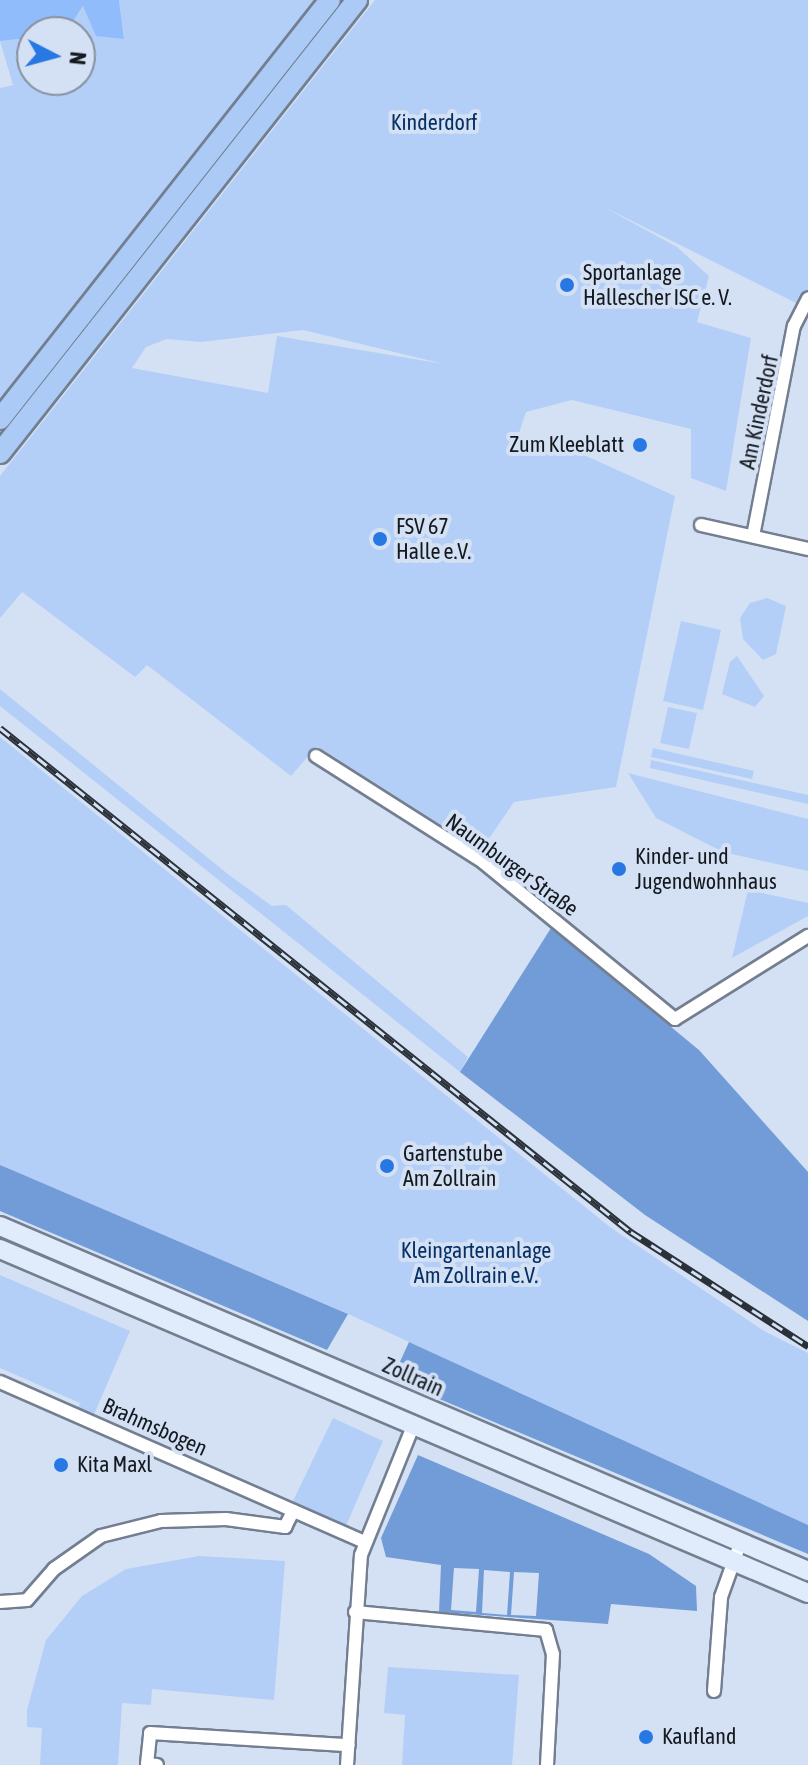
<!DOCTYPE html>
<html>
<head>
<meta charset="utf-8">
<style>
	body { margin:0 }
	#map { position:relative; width:808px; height:1765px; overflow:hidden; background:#d4e1f4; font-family:"Asap Condensed",sans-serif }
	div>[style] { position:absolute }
	.green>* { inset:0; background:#b3cff8 }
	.forest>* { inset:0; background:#729cd8 }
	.water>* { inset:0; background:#91bcfb }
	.roads { filter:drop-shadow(2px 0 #737f90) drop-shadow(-2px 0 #737f90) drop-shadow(0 2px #737f90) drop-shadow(0 -2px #737f90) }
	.minor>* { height:12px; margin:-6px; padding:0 6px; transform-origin:6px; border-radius:6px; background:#fff }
	.secondary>* { height:18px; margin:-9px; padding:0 9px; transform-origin:9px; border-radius:9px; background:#e0ebfb }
	.trunk>* { height:20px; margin:-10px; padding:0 10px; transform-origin:10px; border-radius:10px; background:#abcaf6 }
	.rail>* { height:7px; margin-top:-3.5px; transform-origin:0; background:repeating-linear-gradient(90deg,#d4e1f4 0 12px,#2b3139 0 24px); box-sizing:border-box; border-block:2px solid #2b3139 }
	.dots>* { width:22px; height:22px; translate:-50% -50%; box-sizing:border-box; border:4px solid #d4e1f4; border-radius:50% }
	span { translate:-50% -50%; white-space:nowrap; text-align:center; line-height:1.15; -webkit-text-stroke:8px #d4e1f4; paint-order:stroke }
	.park-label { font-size:22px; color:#063066 }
	.poi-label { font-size:22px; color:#14191f }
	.left { translate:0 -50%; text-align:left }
	.right { translate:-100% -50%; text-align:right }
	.street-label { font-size:22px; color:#14191f }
	.north { position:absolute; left:16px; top:16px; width:80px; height:80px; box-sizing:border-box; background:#d4e1f4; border:2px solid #87919f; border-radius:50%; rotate:96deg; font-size:22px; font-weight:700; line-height:32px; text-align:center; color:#14191f }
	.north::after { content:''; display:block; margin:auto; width:28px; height:36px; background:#2778e3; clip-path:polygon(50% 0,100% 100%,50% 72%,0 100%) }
</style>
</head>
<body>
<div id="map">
	<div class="green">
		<i style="clip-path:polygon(119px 0,317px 0,0 400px,0 88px,13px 85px,0 41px,19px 39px,34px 82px,80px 80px,80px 32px,66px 32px,84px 5px,124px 38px)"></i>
		<i style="clip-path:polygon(evenodd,375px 0,808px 0,808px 309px,602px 206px,677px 247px,709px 276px,697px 322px,751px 338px,726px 491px,691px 478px,691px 429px,572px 400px,526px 412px,516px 442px,586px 456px,675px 496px,616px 787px,514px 802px,481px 850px,317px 746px,291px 776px,147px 665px,135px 677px,22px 592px,0 618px,0 476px,375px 0,303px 330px,444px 364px,277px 336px,268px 393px,132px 368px,146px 347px,167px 339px,201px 342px,303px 330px)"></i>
		<i style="clip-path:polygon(767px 598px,786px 606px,776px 654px,763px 660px,743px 639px,740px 618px,750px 603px)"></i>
		<i style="clip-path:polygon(681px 621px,721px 630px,703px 710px,663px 701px)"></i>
		<i style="clip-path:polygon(737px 656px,764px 696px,755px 707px,722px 694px,730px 662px)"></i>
		<i style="clip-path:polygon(0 689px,229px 875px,272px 906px,286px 905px,468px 1057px,460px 1072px,0 706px)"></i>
		<i style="clip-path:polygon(668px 707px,697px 713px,689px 749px,660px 743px)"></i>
		<i style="clip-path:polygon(0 737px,610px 1227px,764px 1331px,808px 1353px,808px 1525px,344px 1312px,0 1165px)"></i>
		<i style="clip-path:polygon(653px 748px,754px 771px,752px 779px,651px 757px)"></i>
		<i style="clip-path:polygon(651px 760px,808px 795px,808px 804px,650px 768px)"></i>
		<i style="clip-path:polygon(628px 773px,808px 819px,808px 871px,723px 852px,656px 818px)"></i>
		<i style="clip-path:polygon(748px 890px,808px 903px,808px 916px,732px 958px)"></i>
		<i style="clip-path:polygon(0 1275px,130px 1331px,92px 1419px,77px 1413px,80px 1403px,0 1368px)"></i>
		<i style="clip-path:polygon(333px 1418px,383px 1441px,345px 1528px,292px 1503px)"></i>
		<i style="clip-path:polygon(199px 1556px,285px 1561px,274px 1700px,152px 1689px,151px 1705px,122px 1703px,118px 1765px,40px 1765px,42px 1728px,27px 1727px,27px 1710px,46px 1640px,82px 1596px,126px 1569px)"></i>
		<i style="clip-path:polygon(388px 1667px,519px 1675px,512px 1765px,402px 1765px,405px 1715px,384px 1713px)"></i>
	</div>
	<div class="forest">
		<i style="clip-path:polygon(551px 928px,699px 1050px,808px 1172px,808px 1321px,645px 1215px,460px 1072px)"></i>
		<i style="clip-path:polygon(0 1165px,12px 1170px,348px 1314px,327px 1350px,0 1211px)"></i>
		<i style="clip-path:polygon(409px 1342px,808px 1525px,808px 1554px,392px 1379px)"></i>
		<i style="clip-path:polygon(evenodd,418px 1455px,649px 1554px,696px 1586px,697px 1611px,611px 1604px,608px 1624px,439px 1612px,441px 1565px,386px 1557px,381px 1538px,418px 1455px,454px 1568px,479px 1569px,476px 1612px,451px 1610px,454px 1568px,418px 1455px,484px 1570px,510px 1572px,507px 1615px,482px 1613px,484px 1570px,418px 1455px,514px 1572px,539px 1573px,536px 1616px,511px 1615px,514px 1572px)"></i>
	</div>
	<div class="water">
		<i style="clip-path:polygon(0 0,119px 0,124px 39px,96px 36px,83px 6px,66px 32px,32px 32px,32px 77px,19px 39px,0 41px)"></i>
	</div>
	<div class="roads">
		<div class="minor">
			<i style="left:701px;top:525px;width:110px;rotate:12.6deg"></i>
			<i style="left:753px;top:536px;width:214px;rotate:-79deg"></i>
			<i style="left:794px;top:326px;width:31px;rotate:-63deg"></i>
			<i style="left:316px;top:756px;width:198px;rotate:32.4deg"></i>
			<i style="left:483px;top:862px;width:248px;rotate:39.3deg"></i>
			<i style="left:675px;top:1019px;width:157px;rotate:-32deg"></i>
			<i style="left:0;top:1382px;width:399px;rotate:23.7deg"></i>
			<i style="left:0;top:1602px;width:27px;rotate:-4deg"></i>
			<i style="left:27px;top:1600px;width:41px;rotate:-48.9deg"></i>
			<i style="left:54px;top:1569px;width:57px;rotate:-35.1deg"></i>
			<i style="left:101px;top:1536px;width:62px;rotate:-14deg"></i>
			<i style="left:161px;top:1521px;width:65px;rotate:-1.8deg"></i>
			<i style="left:226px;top:1519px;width:60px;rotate:7.7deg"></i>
			<i style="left:285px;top:1527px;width:18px;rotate:-63deg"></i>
			<i style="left:355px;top:1612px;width:192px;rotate:5.4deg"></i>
			<i style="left:546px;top:1630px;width:25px;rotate:74deg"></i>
			<i style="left:553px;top:1654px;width:111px;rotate:93.1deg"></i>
			<i style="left:714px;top:1691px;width:94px;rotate:-85.7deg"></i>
			<i style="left:721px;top:1597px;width:56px;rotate:-70.3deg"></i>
			<i style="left:157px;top:1765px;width:10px;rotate:-174deg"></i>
			<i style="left:147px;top:1764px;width:31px;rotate:-84deg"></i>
			<i style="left:150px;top:1733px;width:199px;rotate:3.5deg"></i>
			<i style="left:347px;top:1765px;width:210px;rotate:-86.2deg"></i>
			<i style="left:361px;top:1555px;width:139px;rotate:-68deg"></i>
		</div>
		<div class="secondary">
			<i style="left:0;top:1226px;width:879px;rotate:23.12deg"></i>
			<i style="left:0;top:1249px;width:878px;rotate:23.06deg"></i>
		</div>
		<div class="trunk">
			<i style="left:0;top:419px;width:533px;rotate:-51.78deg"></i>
			<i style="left:0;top:453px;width:577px;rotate:-51.76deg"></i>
		</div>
	</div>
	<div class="rail">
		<i style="left:0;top:728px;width:808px;rotate:38.62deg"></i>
		<i style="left:631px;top:1232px;width:211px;rotate:32.8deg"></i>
	</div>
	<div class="dots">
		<i style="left:567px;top:285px;background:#2778e3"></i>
		<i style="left:640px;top:445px;background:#2778e3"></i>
		<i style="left:380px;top:539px;background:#2778e3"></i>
		<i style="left:619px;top:869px;background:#2778e3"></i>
		<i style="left:387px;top:1166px;background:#2778e3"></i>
		<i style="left:61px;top:1465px;background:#2778e3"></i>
		<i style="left:646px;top:1737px;background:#2778e3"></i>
	</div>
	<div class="park-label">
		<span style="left:434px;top:123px">Kinderdorf</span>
		<span style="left:476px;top:1263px">Kleingartenanlage<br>Am Zollrain e.V.</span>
	</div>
	<div class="poi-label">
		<span class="left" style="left:583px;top:285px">Sportanlage<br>Hallescher ISC e. V.</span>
		<span class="right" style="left:624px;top:445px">Zum Kleeblatt</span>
		<span class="left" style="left:396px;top:539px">FSV 67<br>Halle e.V.</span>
		<span class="left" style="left:635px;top:869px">Kinder- und<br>Jugendwohnhaus</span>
		<span class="left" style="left:403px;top:1166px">Gartenstube<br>Am Zollrain</span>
		<span class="left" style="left:77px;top:1465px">Kita Maxl</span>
		<span class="left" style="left:662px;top:1737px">Kaufland</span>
	</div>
	<div class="street-label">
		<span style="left:759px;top:412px;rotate:-78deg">Am Kinderdorf</span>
		<span style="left:512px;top:865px;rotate:36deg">Naumburger Straße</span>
		<span style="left:413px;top:1377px;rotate:24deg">Zollrain</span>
		<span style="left:155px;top:1427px;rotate:24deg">Brahmsbogen</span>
	</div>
	<div class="north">N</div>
</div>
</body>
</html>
